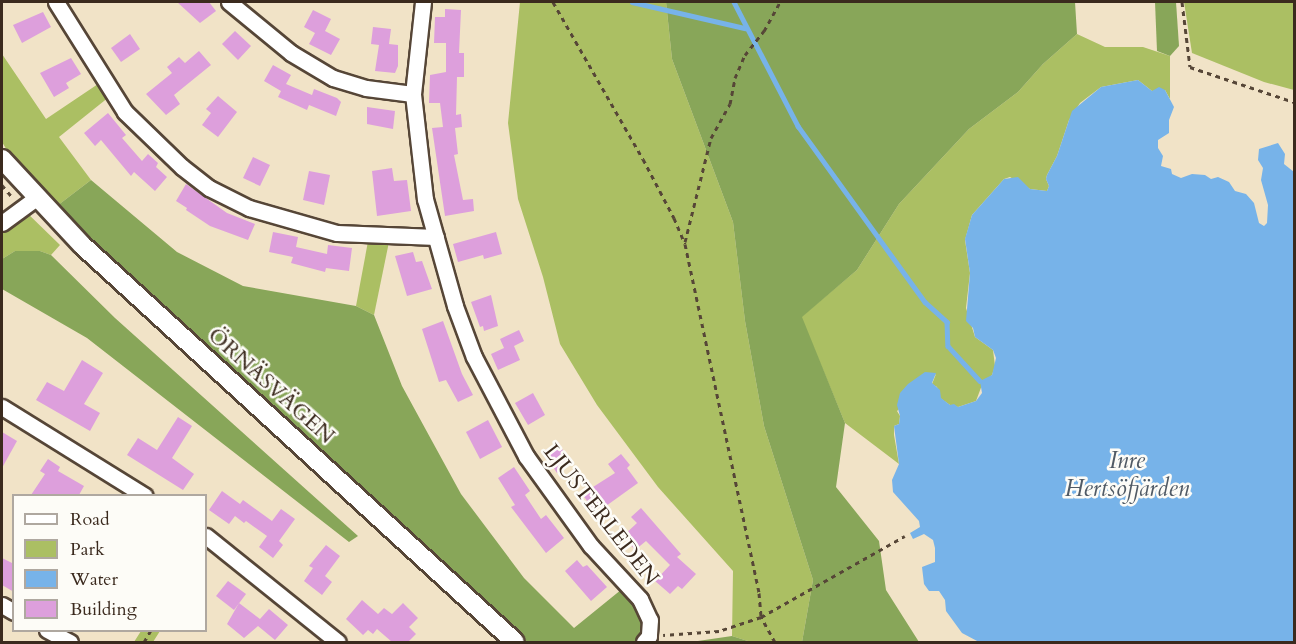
<!DOCTYPE html>
<html>
<head>
<meta charset="utf-8">
<style>
	body { margin:0 }
	#map { position:relative; width:1296px; height:644px; overflow:hidden; background:#f1e3c7; font-family:Cardo,serif }
	div>[style] { position:absolute }
	.green>* { inset:0; background:#abbf63 }
	.forest>* { inset:0; background:#88a659 }
	.water>* { inset:0; background:#77b3e9 }
	.stream>* { height:4.5px; margin:-2.25px; padding:0 2.25px; transform-origin:2.25px; border-radius:2.25px; background:#77b3e9 }
	.building>* { inset:0; background:#dd9fdc }
	.path>* { height:3px; margin-top:-1.5px; transform-origin:0; background:repeating-linear-gradient(90deg,#564637 0 4.5px,transparent 0 9px) }
	.roads { filter:drop-shadow(2px 0 #564637) drop-shadow(-2px 0 #564637) drop-shadow(0 2px #564637) drop-shadow(0 -2px #564637) }
	.minor>* { height:15px; margin:-7.5px; padding:0 7.5px; transform-origin:7.5px; border-radius:7.5px; background:#fff }
	.tertiary>* { height:18px; margin:-9px; padding:0 9px; transform-origin:9px; border-radius:9px; background:#fff }
	span { translate:-50% -50%; white-space:nowrap; text-align:center; line-height:1.15; -webkit-text-stroke:5px #fdfcf7; paint-order:stroke }
	.street-label { font-size:22px; color:#3b2a1e }
	.water-label { font-size:24px; color:#505a65; font-style:italic }
	.frame { position:absolute; inset:0; border:3px solid #3b2a1e; pointer-events:none }
	.legend { position:absolute; left:12px; top:494px; width:195px; height:138px; box-sizing:border-box; background:#fdfcf7; border:2px solid #afa8a0; margin:0; padding:8px 10px; list-style:none; font-size:18px; color:#3b2a1e }
	.legend li { display:flex; align-items:center; gap:12px; height:30px }
	.legend b { width:30px; border:2px solid #afa8a0 }
</style>
</head>
<body>
<div id="map">
	<div class="green">
		<i style="clip-path:polygon(520px 2px,666px 2px,672px 59px,733px 222px,745px 321px,764px 426px,813px 580px,802px 642px,751px 642px,732px 636px,733px 571px,658px 487px,597px 405px,560px 344px,543px 277px,518px 199px,508px 123px)"></i>
		<i style="clip-path:polygon(1184px 2px,1294px 2px,1294px 90px,1264px 82px,1192px 53px)"></i>
		<i style="clip-path:polygon(1077px 34px,1105px 47px,1143px 47px,1170px 56px,1170px 99px,1165px 90px,1152px 91px,1138px 80px,1101px 87px,1080px 103px,1069px 120px,1057px 156px,1047px 175px,1046px 179px,1049px 186px,1047px 191px,1030px 189px,1010px 177px,1004px 179px,972px 215px,965px 240px,970px 273px,966px 308px,975px 337px,993px 350px,995px 366px,992px 375px,982px 385px,976px 401px,958px 407px,950px 405px,940px 398px,937px 387px,932px 384px,936px 374px,897px 411px,900px 416px,899px 424px,894px 426px,894px 435px,899px 464px,845px 423px,801px 317px,857px 270px,899px 204px,969px 129px,1018px 92px,1043px 64px)"></i>
		<i style="clip-path:polygon(2px 54px,46px 119px,104px 80px,114px 93px,59px 137px,91px 180px,49px 212px,36px 199px,2px 142px)"></i>
		<i style="clip-path:polygon(22px 208px,60px 245px,51px 255px,40px 251px,15px 251px,2px 259px,2px 223px)"></i>
		<i style="clip-path:polygon(369px 236px,390px 237px,374px 315px,356px 306px)"></i>
		<i style="clip-path:polygon(141px 631px,141px 630px,160px 631px,153px 642px,134px 642px)"></i>
	</div>
	<div class="forest">
		<i style="clip-path:polygon(666px 2px,1075px 2px,1077px 34px,1043px 64px,1018px 92px,969px 129px,899px 204px,857px 270px,802px 317px,845px 423px,836px 487px,879px 541px,886px 590px,919px 642px,802px 642px,813px 580px,764px 426px,745px 321px,733px 222px,672px 59px)"></i>
		<i style="clip-path:polygon(1155px 2px,1176px 2px,1179px 46px,1170px 56px,1157px 51px)"></i>
		<i style="clip-path:polygon(91px 180px,177px 252px,243px 286px,356px 306px,374px 315px,402px 386px,432px 441px,461px 494px,524px 578px,574px 628px,627px 585px,642px 602px,645px 642px,515px 642px,49px 212px)"></i>
		<i style="clip-path:polygon(15px 251px,40px 251px,51px 255px,115px 318px,358px 536px,349px 542px,87px 338px,2px 289px,2px 259px)"></i>
		<i style="clip-path:polygon(732px 636px,751px 642px,691px 642px)"></i>
	</div>
	<div class="water">
		<i style="clip-path:polygon(1138px 80px,1152px 91px,1159px 87px,1165px 90px,1174px 107px,1169px 120px,1169px 133px,1158px 140px,1158px 148px,1163px 156px,1161px 166px,1171px 169px,1172px 174px,1181px 178px,1192px 174px,1205px 175px,1211px 179px,1218px 177px,1229px 182px,1235px 191px,1246px 194px,1254px 203px,1259px 223px,1264px 226px,1267px 223px,1268px 205px,1261px 180px,1263px 168px,1258px 160px,1259px 149px,1278px 143px,1285px 154px,1284px 164px,1294px 172px,1294px 642px,979px 642px,962px 633px,946px 611px,945px 600px,939px 591px,929px 591px,924px 584px,922px 567px,935px 562px,935px 548px,933px 540px,924px 534px,913px 539px,910px 533px,920px 527px,919px 521px,893px 492px,892px 480px,899px 464px,894px 426px,899px 424px,900px 416px,897px 405px,900px 393px,908px 384px,925px 372px,936px 373px,932px 383px,940px 390px,941px 398px,950px 405px,954px 404px,958px 407px,976px 401px,982px 393px,980px 381px,992px 375px,996px 358px,993px 350px,975px 337px,973px 328px,966px 321px,970px 273px,965px 239px,972px 215px,1004px 179px,1018px 177px,1030px 189px,1047px 191px,1049px 186px,1046px 179px,1047px 175px,1057px 156px,1072px 111px,1101px 87px)"></i>
	</div>
	<div class="stream">
		<i style="left:632px;top:2px;width:116px;rotate:13deg"></i>
		<i style="left:734px;top:2px;width:140px;rotate:62.7deg"></i>
		<i style="left:798px;top:126px;width:217px;rotate:54.2deg"></i>
		<i style="left:925px;top:302px;width:30px;rotate:42deg"></i>
		<i style="left:947px;top:322px;width:24px;rotate:88deg"></i>
		<i style="left:948px;top:346px;width:47px;rotate:47.6deg"></i>
	</div>
	<div class="building">
		<i style="clip-path:polygon(177px 2px,209px 2px,216px 11px,200px 23px)"></i>
		<i style="clip-path:polygon(445px 9px,461px 10px,459px 53px,464px 53px,464px 77px,457px 77px,456px 115px,461px 114px,462px 127px,455px 128px,458px 154px,454px 155px,463px 200px,473px 199px,474px 211px,445px 216px,432px 128px,443px 127px,440px 103px,429px 103px,430px 75px,446px 72px,446px 43px,434px 43px,435px 17px,445px 17px)"></i>
		<i style="clip-path:polygon(313px 10px,331px 19px,325px 31px,340px 39px,331px 55px,309px 44px,315px 33px,304px 27px)"></i>
		<i style="clip-path:polygon(43px 12px,51px 27px,22px 43px,13px 25px)"></i>
		<i style="clip-path:polygon(373px 27px,391px 29px,389px 44px,398px 45px,398px 66px,395px 73px,375px 71px,379px 45px,371px 44px)"></i>
		<i style="clip-path:polygon(235px 31px,251px 46px,238px 60px,222px 44px)"></i>
		<i style="clip-path:polygon(130px 34px,140px 49px,121px 62px,111px 48px)"></i>
		<i style="clip-path:polygon(199px 51px,211px 65px,174px 95px,180px 104px,166px 115px,146px 94px,172px 73px,167px 67px,179px 57px,185px 63px)"></i>
		<i style="clip-path:polygon(71px 58px,81px 74px,66px 83px,69px 88px,54px 97px,40px 73px)"></i>
		<i style="clip-path:polygon(273px 65px,291px 75px,286px 84px,312px 95px,314px 89px,337px 98px,341px 102px,336px 116px,309px 105px,307px 110px,278px 97px,281px 91px,264px 81px)"></i>
		<i style="clip-path:polygon(218px 96px,237px 112px,218px 137px,202px 125px,211px 113px,206px 109px)"></i>
		<i style="clip-path:polygon(367px 107px,395px 111px,393px 129px,367px 124px)"></i>
		<i style="clip-path:polygon(108px 113px,126px 135px,122px 138px,142px 161px,148px 154px,158px 163px,156px 167px,167px 177px,155px 191px,134px 172px,131px 176px,101px 140px,95px 146px,84px 133px)"></i>
		<i style="clip-path:polygon(253px 157px,270px 165px,260px 186px,243px 178px)"></i>
		<i style="clip-path:polygon(392px 168px,394px 181px,407px 180px,411px 211px,377px 216px,372px 171px)"></i>
		<i style="clip-path:polygon(309px 171px,330px 175px,324px 205px,303px 200px)"></i>
		<i style="clip-path:polygon(186px 184px,227px 213px,255px 224px,248px 240px,210px 226px,186px 210px,187px 208px,176px 201px)"></i>
		<i style="clip-path:polygon(273px 232px,298px 237px,296px 247px,327px 254px,328px 245px,352px 248px,349px 271px,326px 268px,325px 272px,291px 263px,293px 257px,269px 252px)"></i>
		<i style="clip-path:polygon(496px 232px,502px 254px,484px 259px,483px 255px,458px 262px,453px 244px)"></i>
		<i style="clip-path:polygon(413px 252px,416px 262px,422px 261px,432px 289px,407px 296px,395px 256px)"></i>
		<i style="clip-path:polygon(491px 295px,498px 326px,484px 331px,483px 326px,480px 327px,471px 302px)"></i>
		<i style="clip-path:polygon(443px 321px,462px 374px,473px 395px,458px 402px,446px 380px,439px 382px,422px 329px)"></i>
		<i style="clip-path:polygon(519px 330px,524px 341px,514px 346px,520px 360px,498px 370px,491px 354px,504px 348px,500px 339px)"></i>
		<i style="clip-path:polygon(82px 360px,103px 373px,84px 404px,100px 413px,90px 431px,36px 400px,47px 382px,64px 391px)"></i>
		<i style="clip-path:polygon(533px 393px,545px 415px,528px 425px,515px 403px)"></i>
		<i style="clip-path:polygon(178px 417px,192px 426px,172px 458px,194px 474px,183px 490px,127px 455px,138px 438px,157px 450px)"></i>
		<i style="clip-path:polygon(488px 420px,502px 447px,480px 459px,466px 432px)"></i>
		<i style="clip-path:polygon(2px 432px,17px 441px,2px 468px)"></i>
		<i style="clip-path:polygon(558px 442px,571px 464px,557px 473px,543px 452px)"></i>
		<i style="clip-path:polygon(621px 454px,630px 465px,627px 468px,638px 483px,606px 506px,604px 503px,594px 510px,582px 494px,615px 473px,608px 464px)"></i>
		<i style="clip-path:polygon(48px 459px,60px 467px,58px 471px,84px 486px,79px 495px,31px 495px,45px 474px,40px 471px)"></i>
		<i style="clip-path:polygon(514px 467px,530px 491px,525px 495px,541px 519px,546px 515px,564px 538px,546px 553px,511px 507px,515px 505px,498px 478px)"></i>
		<i style="clip-path:polygon(222px 491px,240px 504px,243px 500px,272px 521px,281px 509px,295px 519px,279px 541px,283px 545px,273px 558px,259px 547px,267px 536px,246px 521px,244px 523px,235px 516px,229px 524px,209px 510px)"></i>
		<i style="clip-path:polygon(641px 508px,681px 554px,677px 557px,696px 574px,682px 589px,678px 586px,670px 594px,655px 581px,670px 565px,646px 541px,635px 550px,623px 536px,637px 523px,631px 517px)"></i>
		<i style="clip-path:polygon(326px 545px,340px 556px,325px 576px,332px 582px,322px 595px,304px 581px,313px 568px,309px 566px)"></i>
		<i style="clip-path:polygon(2px 558px,14px 564px,14px 592px,2px 585px)"></i>
		<i style="clip-path:polygon(577px 560px,583px 567px,587px 565px,607px 587px,591px 601px,565px 571px)"></i>
		<i style="clip-path:polygon(228px 581px,246px 594px,234px 610px,216px 596px)"></i>
		<i style="clip-path:polygon(362px 600px,378px 614px,384px 608px,392px 614px,403px 603px,418px 618px,409px 627px,416px 634px,408px 642px,392px 642px,377px 629px,373px 634px,368px 630px,363px 635px,346px 619px)"></i>
		<i style="clip-path:polygon(239px 603px,260px 619px,269px 609px,288px 625px,275px 640px,258px 626px,244px 638px,227px 624px)"></i>
	</div>
	<div class="path">
		<i style="left:553px;top:2px;width:181px;rotate:60.2deg"></i>
		<i style="left:643px;top:159px;width:67px;rotate:62.3deg"></i>
		<i style="left:674px;top:218px;width:28px;rotate:67deg"></i>
		<i style="left:685px;top:244px;width:357px;rotate:78deg"></i>
		<i style="left:759px;top:593px;width:24px;rotate:85deg"></i>
		<i style="left:761px;top:617px;width:44px;rotate:161.6deg"></i>
		<i style="left:719px;top:631px;width:56px;rotate:175.9deg"></i>
		<i style="left:1182px;top:2px;width:65px;rotate:83deg"></i>
		<i style="left:1190px;top:67px;width:110px;rotate:18.6deg"></i>
		<i style="left:2px;top:185px;width:16px;rotate:50deg"></i>
		<i style="left:685px;top:242px;width:107px;rotate:-76deg"></i>
		<i style="left:711px;top:138px;width:39px;rotate:-61deg"></i>
		<i style="left:730px;top:104px;width:26px;rotate:-79deg"></i>
		<i style="left:735px;top:78px;width:25px;rotate:-67deg"></i>
		<i style="left:745px;top:55px;width:31px;rotate:-52deg"></i>
		<i style="left:764px;top:31px;width:33px;rotate:-61deg"></i>
		<i style="left:144px;top:642px;width:14px;rotate:-60deg"></i>
		<i style="left:775px;top:642px;width:29px;rotate:-119deg"></i>
		<i style="left:761px;top:617px;width:165px;rotate:-29.4deg"></i>
	</div>
	<div class="roads">
		<div class="minor">
			<i style="left:56px;top:2px;width:130px;rotate:57.9deg"></i>
			<i style="left:125px;top:112px;width:79px;rotate:44deg"></i>
			<i style="left:182px;top:167px;width:34px;rotate:38deg"></i>
			<i style="left:209px;top:188px;width:45px;rotate:26.6deg"></i>
			<i style="left:249px;top:208px;width:91px;rotate:15.9deg"></i>
			<i style="left:337px;top:233px;width:99px;rotate:2.3deg"></i>
			<i style="left:229px;top:2px;width:80px;rotate:39.4deg"></i>
			<i style="left:291px;top:53px;width:49px;rotate:30.8deg"></i>
			<i style="left:333px;top:78px;width:34px;rotate:17deg"></i>
			<i style="left:366px;top:88px;width:47px;rotate:7.3deg"></i>
			<i style="left:423px;top:2px;width:93px;rotate:96.2deg"></i>
			<i style="left:413px;top:94px;width:106px;rotate:83.5deg"></i>
			<i style="left:425px;top:199px;width:111px;rotate:74.3deg"></i>
			<i style="left:455px;top:306px;width:54px;rotate:69.6deg"></i>
			<i style="left:474px;top:357px;width:112px;rotate:62.3deg"></i>
			<i style="left:526px;top:456px;width:111px;rotate:54.2deg"></i>
			<i style="left:591px;top:546px;width:72px;rotate:47.2deg"></i>
			<i style="left:640px;top:599px;width:23px;rotate:65deg"></i>
			<i style="left:650px;top:620px;width:16px;rotate:94deg"></i>
			<i style="left:649px;top:636px;width:8px;rotate:130deg"></i>
			<i style="left:2px;top:223px;width:42px;rotate:-36.3deg"></i>
			<i style="left:2px;top:407px;width:168px;rotate:31.9deg"></i>
			<i style="left:206px;top:536px;width:169px;rotate:38.8deg"></i>
			<i style="left:2px;top:605px;width:14px;rotate:30deg"></i>
			<i style="left:47px;top:630px;width:26px;rotate:28deg"></i>
		</div>
		<div class="tertiary">
			<i style="left:2px;top:159px;width:117px;rotate:47.1deg"></i>
			<i style="left:82px;top:245px;width:587px;rotate:42.52deg"></i>
		</div>
	</div>
	<div class="street-label">
		<span style="left:271px;top:386px;rotate:42deg">ÖRNÄSVÄGEN</span>
		<span style="left:601px;top:515px;rotate:52deg">LJUSTERLEDEN</span>
	</div>
	<div class="water-label">
		<span style="left:1127px;top:475px">Inre<br>Hertsöfjärden</span>
	</div>
	<div class="frame"></div>
	<ul class="legend">
	<li><b style="height:8px;background:#fff"></b>Road</li>
	<li><b style="height:16px;background:#abbf63"></b>Park</li>
	<li><b style="height:16px;background:#77b3e9"></b>Water</li>
	<li><b style="height:16px;background:#dd9fdc"></b>Building</li>
	</ul>
</div>
</body>
</html>
